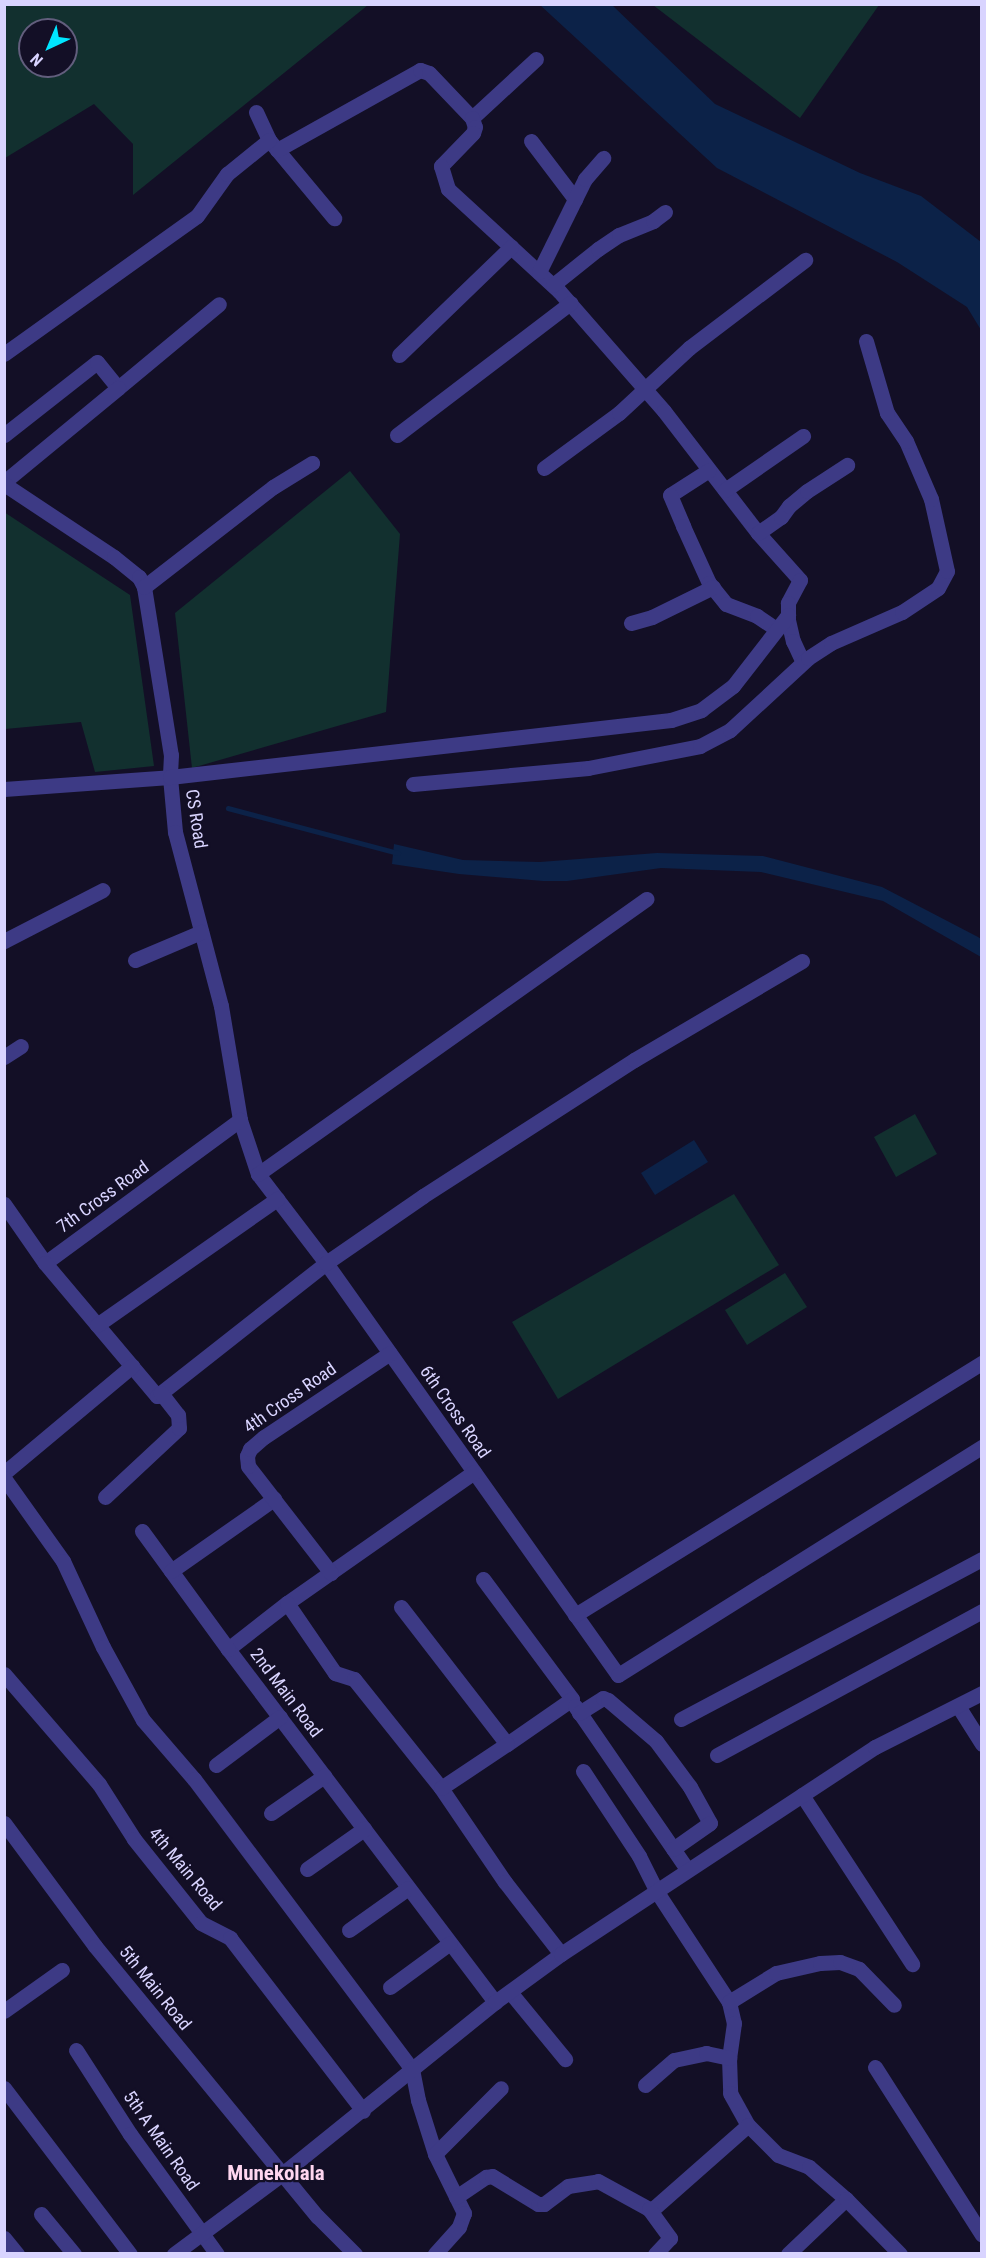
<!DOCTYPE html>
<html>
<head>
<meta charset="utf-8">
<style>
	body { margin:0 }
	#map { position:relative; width:986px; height:2258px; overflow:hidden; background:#130f26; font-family:"Roboto Condensed",sans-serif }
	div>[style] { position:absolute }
	.green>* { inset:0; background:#12302f }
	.water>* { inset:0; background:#0c2248 }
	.stream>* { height:4.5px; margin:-2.25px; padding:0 2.25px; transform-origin:2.25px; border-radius:2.25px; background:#0c2248 }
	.minor>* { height:15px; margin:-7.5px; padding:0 7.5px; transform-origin:7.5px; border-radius:7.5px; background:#3d3a85 }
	span { translate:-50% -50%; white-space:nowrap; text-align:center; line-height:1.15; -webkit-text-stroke:4.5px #130f26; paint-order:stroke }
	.street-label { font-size:18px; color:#d9d4ff }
	.quarter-label { font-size:21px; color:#ffd6f0; font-weight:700 }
	.frame { position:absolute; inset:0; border:6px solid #d9d4ff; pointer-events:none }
	.north { position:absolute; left:18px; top:18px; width:60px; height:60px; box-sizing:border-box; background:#130f26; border:2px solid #625e7d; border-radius:50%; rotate:224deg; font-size:16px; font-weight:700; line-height:24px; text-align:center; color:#d9d4ff }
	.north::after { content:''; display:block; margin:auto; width:21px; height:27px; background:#00e5ff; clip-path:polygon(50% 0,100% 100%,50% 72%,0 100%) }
</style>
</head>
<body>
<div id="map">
	<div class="green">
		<i style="clip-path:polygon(evenodd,5px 4px,368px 4px,368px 5px,133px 195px,133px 144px,94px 104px,5px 158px,5px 4px,30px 30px,66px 30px,66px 66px,30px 66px,30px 30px)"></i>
		<i style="clip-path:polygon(653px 5px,879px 5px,800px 118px)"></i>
		<i style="clip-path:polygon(350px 471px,400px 534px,386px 712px,192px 768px,175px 613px)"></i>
		<i style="clip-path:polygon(4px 512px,130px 595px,154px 766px,95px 772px,81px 722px,5px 729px)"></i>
		<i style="clip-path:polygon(915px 1114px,937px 1154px,896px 1177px,874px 1137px)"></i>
		<i style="clip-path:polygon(734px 1194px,779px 1265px,558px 1399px,512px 1322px)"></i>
		<i style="clip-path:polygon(785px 1273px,807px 1307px,747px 1345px,725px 1310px)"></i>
	</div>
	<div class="water">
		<i style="clip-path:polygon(540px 5px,612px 5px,715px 104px,860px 173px,921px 196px,981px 242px,981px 330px,967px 307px,897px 262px,717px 168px)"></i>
		<i style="clip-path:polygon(394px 844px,463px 860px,540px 862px,657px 853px,763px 856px,882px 887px,978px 937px,981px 939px,981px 957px,883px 901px,761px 872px,661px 868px,567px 881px,543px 881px,459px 874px,392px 864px)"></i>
		<i style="clip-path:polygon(694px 1140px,708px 1162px,655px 1195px,641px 1173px)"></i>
	</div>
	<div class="stream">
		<i style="left:228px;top:808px;width:176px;rotate:14.8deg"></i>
	</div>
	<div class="minor">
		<i style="left:256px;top:112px;width:31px;rotate:65deg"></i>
		<i style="left:269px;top:140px;width:102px;rotate:50.2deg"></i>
		<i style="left:472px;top:118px;width:87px;rotate:-42.7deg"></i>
		<i style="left:531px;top:141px;width:73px;rotate:52.8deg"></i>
		<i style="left:277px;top:150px;width:164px;rotate:-29.2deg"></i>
		<i style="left:420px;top:70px;width:9px;rotate:18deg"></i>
		<i style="left:429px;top:73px;width:62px;rotate:46.3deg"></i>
		<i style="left:472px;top:118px;width:9px;rotate:72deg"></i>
		<i style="left:475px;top:127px;width:6px;rotate:108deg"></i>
		<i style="left:473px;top:133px;width:46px;rotate:134.1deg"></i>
		<i style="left:441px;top:166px;width:24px;rotate:73deg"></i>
		<i style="left:448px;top:189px;width:151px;rotate:42.6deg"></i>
		<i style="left:559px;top:291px;width:159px;rotate:48.8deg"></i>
		<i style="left:664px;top:411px;width:154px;rotate:52.4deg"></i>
		<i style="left:758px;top:533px;width:63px;rotate:48.2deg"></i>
		<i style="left:800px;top:580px;width:26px;rotate:118deg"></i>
		<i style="left:788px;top:603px;width:17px;rotate:90deg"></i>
		<i style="left:788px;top:620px;width:22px;rotate:77deg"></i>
		<i style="left:793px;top:641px;width:23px;rotate:65deg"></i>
		<i style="left:539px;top:272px;width:104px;rotate:-63.7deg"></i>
		<i style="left:585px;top:179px;width:28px;rotate:-49deg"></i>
		<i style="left:553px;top:285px;width:58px;rotate:-38.7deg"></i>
		<i style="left:598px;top:249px;width:25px;rotate:-34deg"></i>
		<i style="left:619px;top:235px;width:37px;rotate:-22deg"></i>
		<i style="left:653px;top:221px;width:15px;rotate:-37deg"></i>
		<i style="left:4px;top:354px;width:237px;rotate:-35.6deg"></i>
		<i style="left:197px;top:216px;width:52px;rotate:-54.5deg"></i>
		<i style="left:227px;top:174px;width:54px;rotate:-39deg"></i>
		<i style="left:399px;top:355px;width:156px;rotate:-44deg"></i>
		<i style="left:4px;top:435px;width:118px;rotate:-38.1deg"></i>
		<i style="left:97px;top:362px;width:33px;rotate:51deg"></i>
		<i style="left:118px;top:388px;width:131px;rotate:-39.7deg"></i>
		<i style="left:397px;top:435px;width:218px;rotate:-37.3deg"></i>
		<i style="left:544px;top:468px;width:93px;rotate:-36.3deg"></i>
		<i style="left:619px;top:413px;width:96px;rotate:-42.9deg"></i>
		<i style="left:689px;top:348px;width:146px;rotate:-37.2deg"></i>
		<i style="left:709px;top:470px;width:46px;rotate:147.3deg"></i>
		<i style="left:670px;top:495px;width:34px;rotate:67deg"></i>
		<i style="left:683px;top:526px;width:63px;rotate:65.5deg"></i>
		<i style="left:709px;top:583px;width:27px;rotate:51deg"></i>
		<i style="left:726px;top:604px;width:33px;rotate:21deg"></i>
		<i style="left:757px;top:616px;width:23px;rotate:34deg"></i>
		<i style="left:4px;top:482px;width:148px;rotate:-39.5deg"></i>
		<i style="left:4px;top:484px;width:132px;rotate:33.6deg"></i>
		<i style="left:114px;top:557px;width:32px;rotate:39deg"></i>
		<i style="left:139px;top:577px;width:11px;rotate:63deg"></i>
		<i style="left:144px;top:587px;width:170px;rotate:80.9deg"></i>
		<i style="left:171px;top:755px;width:22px;rotate:93deg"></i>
		<i style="left:170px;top:777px;width:55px;rotate:84.8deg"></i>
		<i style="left:175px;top:832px;width:180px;rotate:75.2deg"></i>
		<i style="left:221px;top:1006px;width:116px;rotate:80.5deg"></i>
		<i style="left:240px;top:1120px;width:57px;rotate:71.6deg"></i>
		<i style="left:258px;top:1174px;width:112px;rotate:52.6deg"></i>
		<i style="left:326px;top:1263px;width:505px;rotate:54.67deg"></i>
		<i style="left:618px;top:1675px;width:430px;rotate:-32.1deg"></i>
		<i style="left:725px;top:490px;width:95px;rotate:-34.7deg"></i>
		<i style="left:758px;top:533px;width:28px;rotate:-35deg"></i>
		<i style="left:781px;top:517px;width:14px;rotate:-54deg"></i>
		<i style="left:789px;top:506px;width:23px;rotate:-40deg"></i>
		<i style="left:807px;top:491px;width:48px;rotate:-33deg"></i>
		<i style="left:144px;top:587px;width:163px;rotate:-37.8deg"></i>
		<i style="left:273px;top:487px;width:46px;rotate:-31.6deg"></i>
		<i style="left:631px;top:623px;width:22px;rotate:-16deg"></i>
		<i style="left:652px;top:617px;width:68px;rotate:-26.2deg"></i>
		<i style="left:413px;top:784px;width:176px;rotate:-5.2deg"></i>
		<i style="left:588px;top:768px;width:114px;rotate:-11.1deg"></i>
		<i style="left:700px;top:746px;width:34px;rotate:-28deg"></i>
		<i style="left:730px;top:730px;width:106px;rotate:-42.7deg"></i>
		<i style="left:808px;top:658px;width:27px;rotate:-33deg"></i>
		<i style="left:831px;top:643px;width:77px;rotate:-23.6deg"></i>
		<i style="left:902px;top:612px;width:43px;rotate:-33.7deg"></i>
		<i style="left:938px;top:588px;width:19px;rotate:-62deg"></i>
		<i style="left:947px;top:571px;width:74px;rotate:-102.5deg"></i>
		<i style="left:931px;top:499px;width:63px;rotate:-113.3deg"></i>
		<i style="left:906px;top:441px;width:34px;rotate:-124deg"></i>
		<i style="left:887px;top:413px;width:75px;rotate:-106.3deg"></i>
		<i style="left:4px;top:789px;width:166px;rotate:-4.1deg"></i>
		<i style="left:170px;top:777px;width:504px;rotate:-6.49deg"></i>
		<i style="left:671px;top:720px;width:32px;rotate:-18deg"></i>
		<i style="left:701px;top:710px;width:40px;rotate:-37deg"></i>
		<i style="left:733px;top:686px;width:90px;rotate:-52.2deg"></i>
		<i style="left:4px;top:941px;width:111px;rotate:-27.3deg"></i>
		<i style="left:135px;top:960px;width:72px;rotate:-23deg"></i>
		<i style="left:4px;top:1057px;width:20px;rotate:-33deg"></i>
		<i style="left:258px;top:1174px;width:476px;rotate:-35.3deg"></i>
		<i style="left:4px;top:1204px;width:72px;rotate:55.2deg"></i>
		<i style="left:45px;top:1263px;width:242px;rotate:-36.3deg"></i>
		<i style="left:45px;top:1263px;width:174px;rotate:49.9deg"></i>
		<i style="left:157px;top:1396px;width:215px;rotate:-38.2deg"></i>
		<i style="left:326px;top:1263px;width:118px;rotate:-34.6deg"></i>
		<i style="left:423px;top:1196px;width:251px;rotate:-32.8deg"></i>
		<i style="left:634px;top:1060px;width:195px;rotate:-30.5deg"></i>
		<i style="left:97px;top:1325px;width:220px;rotate:-35deg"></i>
		<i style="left:474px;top:1472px;width:228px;rotate:145deg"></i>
		<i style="left:287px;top:1603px;width:75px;rotate:142.1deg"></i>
		<i style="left:228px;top:1649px;width:443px;rotate:52.9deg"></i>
		<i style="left:4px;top:1473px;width:167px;rotate:-39.9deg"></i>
		<i style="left:4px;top:1478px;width:102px;rotate:54.6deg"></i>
		<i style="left:63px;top:1561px;width:95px;rotate:65.1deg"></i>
		<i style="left:103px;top:1647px;width:83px;rotate:61.3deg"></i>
		<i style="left:143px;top:1720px;width:78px;rotate:49.2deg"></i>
		<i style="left:194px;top:1779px;width:363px;rotate:53.1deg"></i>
		<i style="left:412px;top:2069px;width:32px;rotate:79deg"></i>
		<i style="left:418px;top:2100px;width:57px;rotate:72.5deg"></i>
		<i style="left:435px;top:2154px;width:66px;rotate:63.8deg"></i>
		<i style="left:464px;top:2213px;width:15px;rotate:110deg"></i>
		<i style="left:459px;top:2227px;width:36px;rotate:132deg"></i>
		<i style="left:105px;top:1497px;width:101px;rotate:-43deg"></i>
		<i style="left:179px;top:1428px;width:13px;rotate:-94deg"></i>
		<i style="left:178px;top:1415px;width:28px;rotate:-128deg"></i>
		<i style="left:142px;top:1531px;width:146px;rotate:53.9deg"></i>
		<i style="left:171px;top:1571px;width:126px;rotate:-35deg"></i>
		<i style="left:331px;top:1573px;width:135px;rotate:-127.8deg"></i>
		<i style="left:248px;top:1466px;width:10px;rotate:-96deg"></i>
		<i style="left:247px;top:1456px;width:8px;rotate:-67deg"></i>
		<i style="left:250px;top:1449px;width:18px;rotate:-41deg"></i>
		<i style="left:264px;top:1437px;width:151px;rotate:-33.7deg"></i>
		<i style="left:483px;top:1579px;width:149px;rotate:53.4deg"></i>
		<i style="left:572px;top:1699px;width:79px;rotate:145.3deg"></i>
		<i style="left:287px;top:1603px;width:85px;rotate:55.6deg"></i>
		<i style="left:335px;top:1673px;width:20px;rotate:18deg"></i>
		<i style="left:354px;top:1679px;width:139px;rotate:51.4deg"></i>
		<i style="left:441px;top:1788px;width:114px;rotate:55.8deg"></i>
		<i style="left:505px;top:1882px;width:91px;rotate:52.1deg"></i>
		<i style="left:401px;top:1607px;width:173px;rotate:52.3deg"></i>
		<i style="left:507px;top:1744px;width:79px;rotate:146.3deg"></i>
		<i style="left:575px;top:1615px;width:479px;rotate:-31.8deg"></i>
		<i style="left:4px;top:1674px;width:145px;rotate:49.2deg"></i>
		<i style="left:99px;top:1784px;width:65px;rotate:57.5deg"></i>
		<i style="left:134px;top:1839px;width:107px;rotate:51.4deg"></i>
		<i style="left:201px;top:1923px;width:33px;rotate:27deg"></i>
		<i style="left:230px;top:1938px;width:218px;rotate:52.4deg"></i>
		<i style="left:575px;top:1706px;width:198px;rotate:55.5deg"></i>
		<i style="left:958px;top:1706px;width:45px;rotate:57.7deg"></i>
		<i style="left:579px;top:1713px;width:28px;rotate:-32deg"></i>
		<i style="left:603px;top:1698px;width:5px;rotate:22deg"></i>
		<i style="left:608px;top:1700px;width:63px;rotate:40.5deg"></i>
		<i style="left:656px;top:1741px;width:57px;rotate:53.5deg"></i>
		<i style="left:690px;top:1787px;width:41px;rotate:60.9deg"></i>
		<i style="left:710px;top:1823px;width:45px;rotate:144.9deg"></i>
		<i style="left:681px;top:1719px;width:341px;rotate:-28deg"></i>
		<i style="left:717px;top:1755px;width:302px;rotate:-28.5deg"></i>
		<i style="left:216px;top:1765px;width:80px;rotate:-36.9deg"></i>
		<i style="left:583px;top:1771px;width:102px;rotate:56.6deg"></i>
		<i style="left:639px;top:1856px;width:40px;rotate:63.4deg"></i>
		<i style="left:657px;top:1892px;width:131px;rotate:56.8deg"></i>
		<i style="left:729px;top:2002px;width:22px;rotate:77deg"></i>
		<i style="left:734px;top:2023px;width:35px;rotate:98deg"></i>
		<i style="left:729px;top:2058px;width:35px;rotate:88deg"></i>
		<i style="left:730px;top:2093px;width:37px;rotate:61deg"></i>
		<i style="left:748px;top:2125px;width:42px;rotate:45deg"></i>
		<i style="left:778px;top:2155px;width:33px;rotate:21deg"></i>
		<i style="left:809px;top:2167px;width:49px;rotate:40.9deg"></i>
		<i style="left:802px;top:1795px;width:202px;rotate:56.9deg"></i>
		<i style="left:271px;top:1813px;width:65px;rotate:-34.9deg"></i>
		<i style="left:4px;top:1823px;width:153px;rotate:53.5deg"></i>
		<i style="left:95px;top:1946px;width:350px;rotate:50.6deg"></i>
		<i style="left:317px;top:2216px;width:54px;rotate:45deg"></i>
		<i style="left:307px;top:1869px;width:70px;rotate:-35.1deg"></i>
		<i style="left:349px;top:1930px;width:72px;rotate:-35.4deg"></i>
		<i style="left:390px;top:1987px;width:74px;rotate:-36.3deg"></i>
		<i style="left:510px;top:1992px;width:87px;rotate:50.6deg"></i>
		<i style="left:729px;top:2002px;width:55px;rotate:-31.7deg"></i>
		<i style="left:776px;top:1973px;width:45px;rotate:-12.8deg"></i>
		<i style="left:820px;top:1963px;width:20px;rotate:-3deg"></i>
		<i style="left:840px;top:1962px;width:20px;rotate:20deg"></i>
		<i style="left:859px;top:1969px;width:50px;rotate:45.8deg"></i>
		<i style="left:4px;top:2011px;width:71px;rotate:-35.3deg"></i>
		<i style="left:76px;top:2050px;width:100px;rotate:57.3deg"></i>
		<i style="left:130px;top:2134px;width:148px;rotate:54.1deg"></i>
		<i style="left:875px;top:2067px;width:199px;rotate:57.5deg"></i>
		<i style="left:645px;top:2085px;width:38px;rotate:-41deg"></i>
		<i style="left:674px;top:2060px;width:33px;rotate:-12deg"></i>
		<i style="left:706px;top:2053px;width:24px;rotate:12deg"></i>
		<i style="left:4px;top:2088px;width:208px;rotate:52.8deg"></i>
		<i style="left:435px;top:2154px;width:93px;rotate:-45deg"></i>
		<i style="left:456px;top:2197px;width:36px;rotate:-34deg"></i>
		<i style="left:486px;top:2177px;width:6px;rotate:-9deg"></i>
		<i style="left:492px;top:2176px;width:54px;rotate:31.3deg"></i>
		<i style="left:538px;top:2204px;width:6px"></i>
		<i style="left:544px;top:2204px;width:30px;rotate:-37deg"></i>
		<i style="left:568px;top:2186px;width:30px;rotate:-9deg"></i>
		<i style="left:598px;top:2181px;width:58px;rotate:28.8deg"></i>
		<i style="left:649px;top:2209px;width:5px;rotate:-11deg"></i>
		<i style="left:654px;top:2208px;width:125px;rotate:-41.4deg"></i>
		<i style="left:649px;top:2209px;width:36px;rotate:54deg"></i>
		<i style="left:670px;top:2238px;width:22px;rotate:133deg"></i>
		<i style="left:41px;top:2214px;width:52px;rotate:50.5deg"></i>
		<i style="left:4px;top:2238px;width:21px;rotate:51deg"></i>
		<i style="left:174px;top:2254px;width:134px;rotate:-36.5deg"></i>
		<i style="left:282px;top:2174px;width:274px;rotate:-38.9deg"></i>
		<i style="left:495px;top:2002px;width:82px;rotate:-36deg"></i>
		<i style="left:561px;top:1954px;width:376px;rotate:-33.4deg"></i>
		<i style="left:875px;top:1747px;width:120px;rotate:-26.8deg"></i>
		<i style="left:788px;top:2254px;width:80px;rotate:-43.5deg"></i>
		<i style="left:846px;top:2199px;width:77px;rotate:45.5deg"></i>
	</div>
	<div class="street-label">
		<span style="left:196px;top:819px;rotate:81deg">CS Road</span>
		<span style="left:103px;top:1197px;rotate:-36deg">7th Cross Road</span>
		<span style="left:290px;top:1398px;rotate:-35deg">4th Cross Road</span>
		<span style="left:455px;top:1412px;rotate:55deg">6th Cross Road</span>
		<span style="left:286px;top:1693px;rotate:53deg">2nd Main Road</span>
		<span style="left:185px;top:1869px;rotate:50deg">4th Main Road</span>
		<span style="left:155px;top:1988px;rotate:51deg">5th Main Road</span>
		<span style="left:161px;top:2141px;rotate:55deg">5th A Main Road</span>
	</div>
	<div class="quarter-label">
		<span style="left:276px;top:2173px">Munekolala</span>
	</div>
	<div class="frame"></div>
	<div class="north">N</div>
</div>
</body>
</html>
